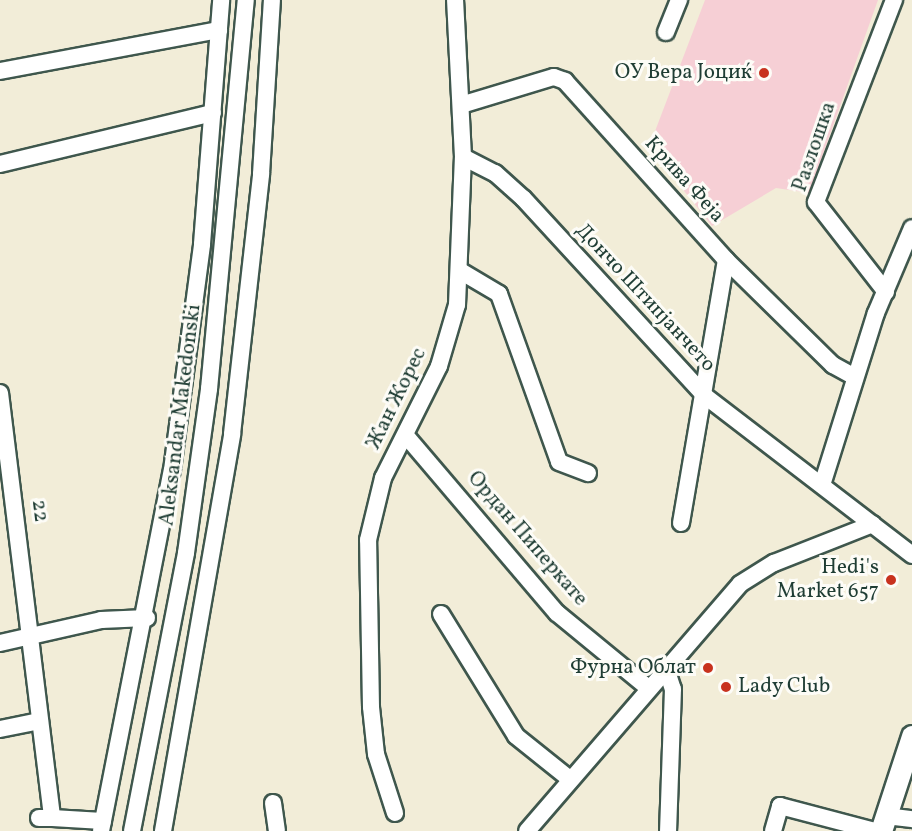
<!DOCTYPE html>
<html>
<head>
<meta charset="utf-8">
<style>
	body { margin:0 }
	#map { position:relative; width:912px; height:831px; overflow:hidden; background:#f2edd8; font-family:Vollkorn,serif }
	div>[style] { position:absolute }
	.built>* { inset:0; background:#f6cfd5 }
	.roads { filter:drop-shadow(2px 0 #3f574d) drop-shadow(-2px 0 #3f574d) drop-shadow(0 2px #3f574d) drop-shadow(0 -2px #3f574d) }
	.minor>* { height:16px; margin:-8px; padding:0 8px; transform-origin:8px; border-radius:8px; background:#fff }
	.major>* { height:21px; margin:-10.5px; padding:0 10.5px; transform-origin:10.5px; border-radius:10.5px; background:#fff }
	.dots>* { width:16px; height:16px; translate:-50% -50%; box-sizing:border-box; border:3px solid #fdfcf7; border-radius:50% }
	span { translate:-50% -50%; white-space:nowrap; text-align:center; line-height:1.15; -webkit-text-stroke:6px #fdfcf7; paint-order:stroke }
	.poi-label { font-size:21px; color:#1f3d34 }
	.right { translate:-100% -50%; text-align:right }
	.left { translate:0 -50%; text-align:left }
	.street-label { font-size:21px; color:#1f3d34 }
</style>
</head>
<body>
<div id="map">
	<div class="built">
		<i style="clip-path:polygon(705px 0,878px 0,809px 193px,776px 188px,712px 226px,649px 147px)"></i>
	</div>
	<div class="roads">
		<div class="minor">
			<i style="left:666px;top:32px;width:35px;rotate:-68deg"></i>
			<i style="left:0;top:71px;width:223px;rotate:-10.6deg"></i>
			<i style="left:461px;top:105px;width:97px;rotate:-16.8deg"></i>
			<i style="left:554px;top:77px;width:12px;rotate:20deg"></i>
			<i style="left:565px;top:81px;width:241px;rotate:48deg"></i>
			<i style="left:726px;top:260px;width:150px;rotate:44.5deg"></i>
			<i style="left:833px;top:365px;width:25px;rotate:29deg"></i>
			<i style="left:463px;top:157px;width:36px;rotate:27deg"></i>
			<i style="left:495px;top:173px;width:38px;rotate:42deg"></i>
			<i style="left:523px;top:198px;width:269px;rotate:47.4deg"></i>
			<i style="left:705px;top:396px;width:261px;rotate:37.5deg"></i>
			<i style="left:0;top:164px;width:219px;rotate:-13.5deg"></i>
			<i style="left:462px;top:272px;width:43px;rotate:30.7deg"></i>
			<i style="left:499px;top:294px;width:178px;rotate:70.3deg"></i>
			<i style="left:559px;top:462px;width:31px;rotate:21deg"></i>
			<i style="left:886px;top:292px;width:114px;rotate:-127.9deg"></i>
			<i style="left:816px;top:202px;width:217px;rotate:-68.9deg"></i>
			<i style="left:0;top:393px;width:428px;rotate:83deg"></i>
			<i style="left:52px;top:818px;width:13px;rotate:180deg"></i>
			<i style="left:407px;top:437px;width:231px;rotate:49.6deg"></i>
			<i style="left:557px;top:613px;width:117px;rotate:39.4deg"></i>
			<i style="left:822px;top:485px;width:180px;rotate:-72.6deg"></i>
			<i style="left:876px;top:313px;width:92px;rotate:-67deg"></i>
			<i style="left:681px;top:523px;width:267px;rotate:-80.3deg"></i>
			<i style="left:441px;top:614px;width:143px;rotate:58.4deg"></i>
			<i style="left:516px;top:736px;width:70px;rotate:38.7deg"></i>
			<i style="left:0;top:643px;width:104px;rotate:-12.8deg"></i>
			<i style="left:101px;top:620px;width:46px;rotate:-2.5deg"></i>
			<i style="left:666px;top:668px;width:22px;rotate:72deg"></i>
			<i style="left:673px;top:689px;width:142px;rotate:92deg"></i>
			<i style="left:0;top:729px;width:41px;rotate:-11.3deg"></i>
			<i style="left:273px;top:803px;width:28px;rotate:82deg"></i>
			<i style="left:395px;top:813px;width:62px;rotate:-107.9deg"></i>
			<i style="left:376px;top:754px;width:47px;rotate:-96.1deg"></i>
			<i style="left:371px;top:707px;width:167px;rotate:-91deg"></i>
			<i style="left:368px;top:540px;width:64px;rotate:-76.4deg"></i>
			<i style="left:383px;top:478px;width:125px;rotate:-63.4deg"></i>
			<i style="left:439px;top:366px;width:64px;rotate:-73.6deg"></i>
			<i style="left:457px;top:305px;width:148px;rotate:-87.7deg"></i>
			<i style="left:463px;top:157px;width:157px;rotate:-92.9deg"></i>
			<i style="left:886px;top:816px;width:26px;rotate:7deg"></i>
			<i style="left:52px;top:818px;width:51px;rotate:3.4deg"></i>
			<i style="left:101px;top:831px;width:368px;rotate:-78.9deg"></i>
			<i style="left:172px;top:470px;width:228px;rotate:-82.4deg"></i>
			<i style="left:202px;top:244px;width:245px;rotate:-85.5deg"></i>
			<i style="left:132px;top:831px;width:283px;rotate:-79deg"></i>
			<i style="left:186px;top:553px;width:166px;rotate:-82deg"></i>
			<i style="left:209px;top:389px;width:391px;rotate:-84.6deg"></i>
			<i style="left:163px;top:831px;width:403px;rotate:-80.1deg"></i>
			<i style="left:232px;top:434px;width:262px;rotate:-83.6deg"></i>
			<i style="left:261px;top:174px;width:174px;rotate:-86.4deg"></i>
			<i style="left:527px;top:831px;width:326px;rotate:-49.2deg"></i>
			<i style="left:740px;top:584px;width:40px;rotate:-32deg"></i>
			<i style="left:774px;top:563px;width:106px;rotate:-21.5deg"></i>
			<i style="left:773px;top:831px;width:26px;rotate:-74deg"></i>
			<i style="left:780px;top:806px;width:98px;rotate:14.7deg"></i>
		</div>
		<div class="major">
			<i style="left:881px;top:831px;width:100px;rotate:-71.9deg"></i>
		</div>
	</div>
	<div class="dots">
		<i style="left:764px;top:73px;background:#c8321e"></i>
		<i style="left:891px;top:580px;background:#c8321e"></i>
		<i style="left:708px;top:668px;background:#c8321e"></i>
		<i style="left:726px;top:687px;background:#c8321e"></i>
	</div>
	<div class="poi-label">
		<span class="right" style="left:752px;top:73px">ОУ Вера Јоциќ</span>
		<span class="right" style="left:879px;top:580px">Hedi's<br>Market 657</span>
		<span class="right" style="left:696px;top:668px">Фурна Облат</span>
		<span class="left" style="left:738px;top:687px">Lady Club</span>
	</div>
	<div class="street-label">
		<span style="left:815px;top:147px;rotate:-71deg">Разлошка</span>
		<span style="left:684px;top:180px;rotate:48deg">Крива Феја</span>
		<span style="left:645px;top:298px;rotate:47deg">Дончо Штипјанчето</span>
		<span style="left:397px;top:399px;rotate:-64deg">Жан Жорес</span>
		<span style="left:181px;top:415px;rotate:-83deg">Aleksandar Makedonski</span>
		<span style="left:39px;top:511px;rotate:83deg">22</span>
		<span style="left:527px;top:539px;rotate:49deg">Ордан Пиперкате</span>
	</div>
</div>
</body>
</html>
